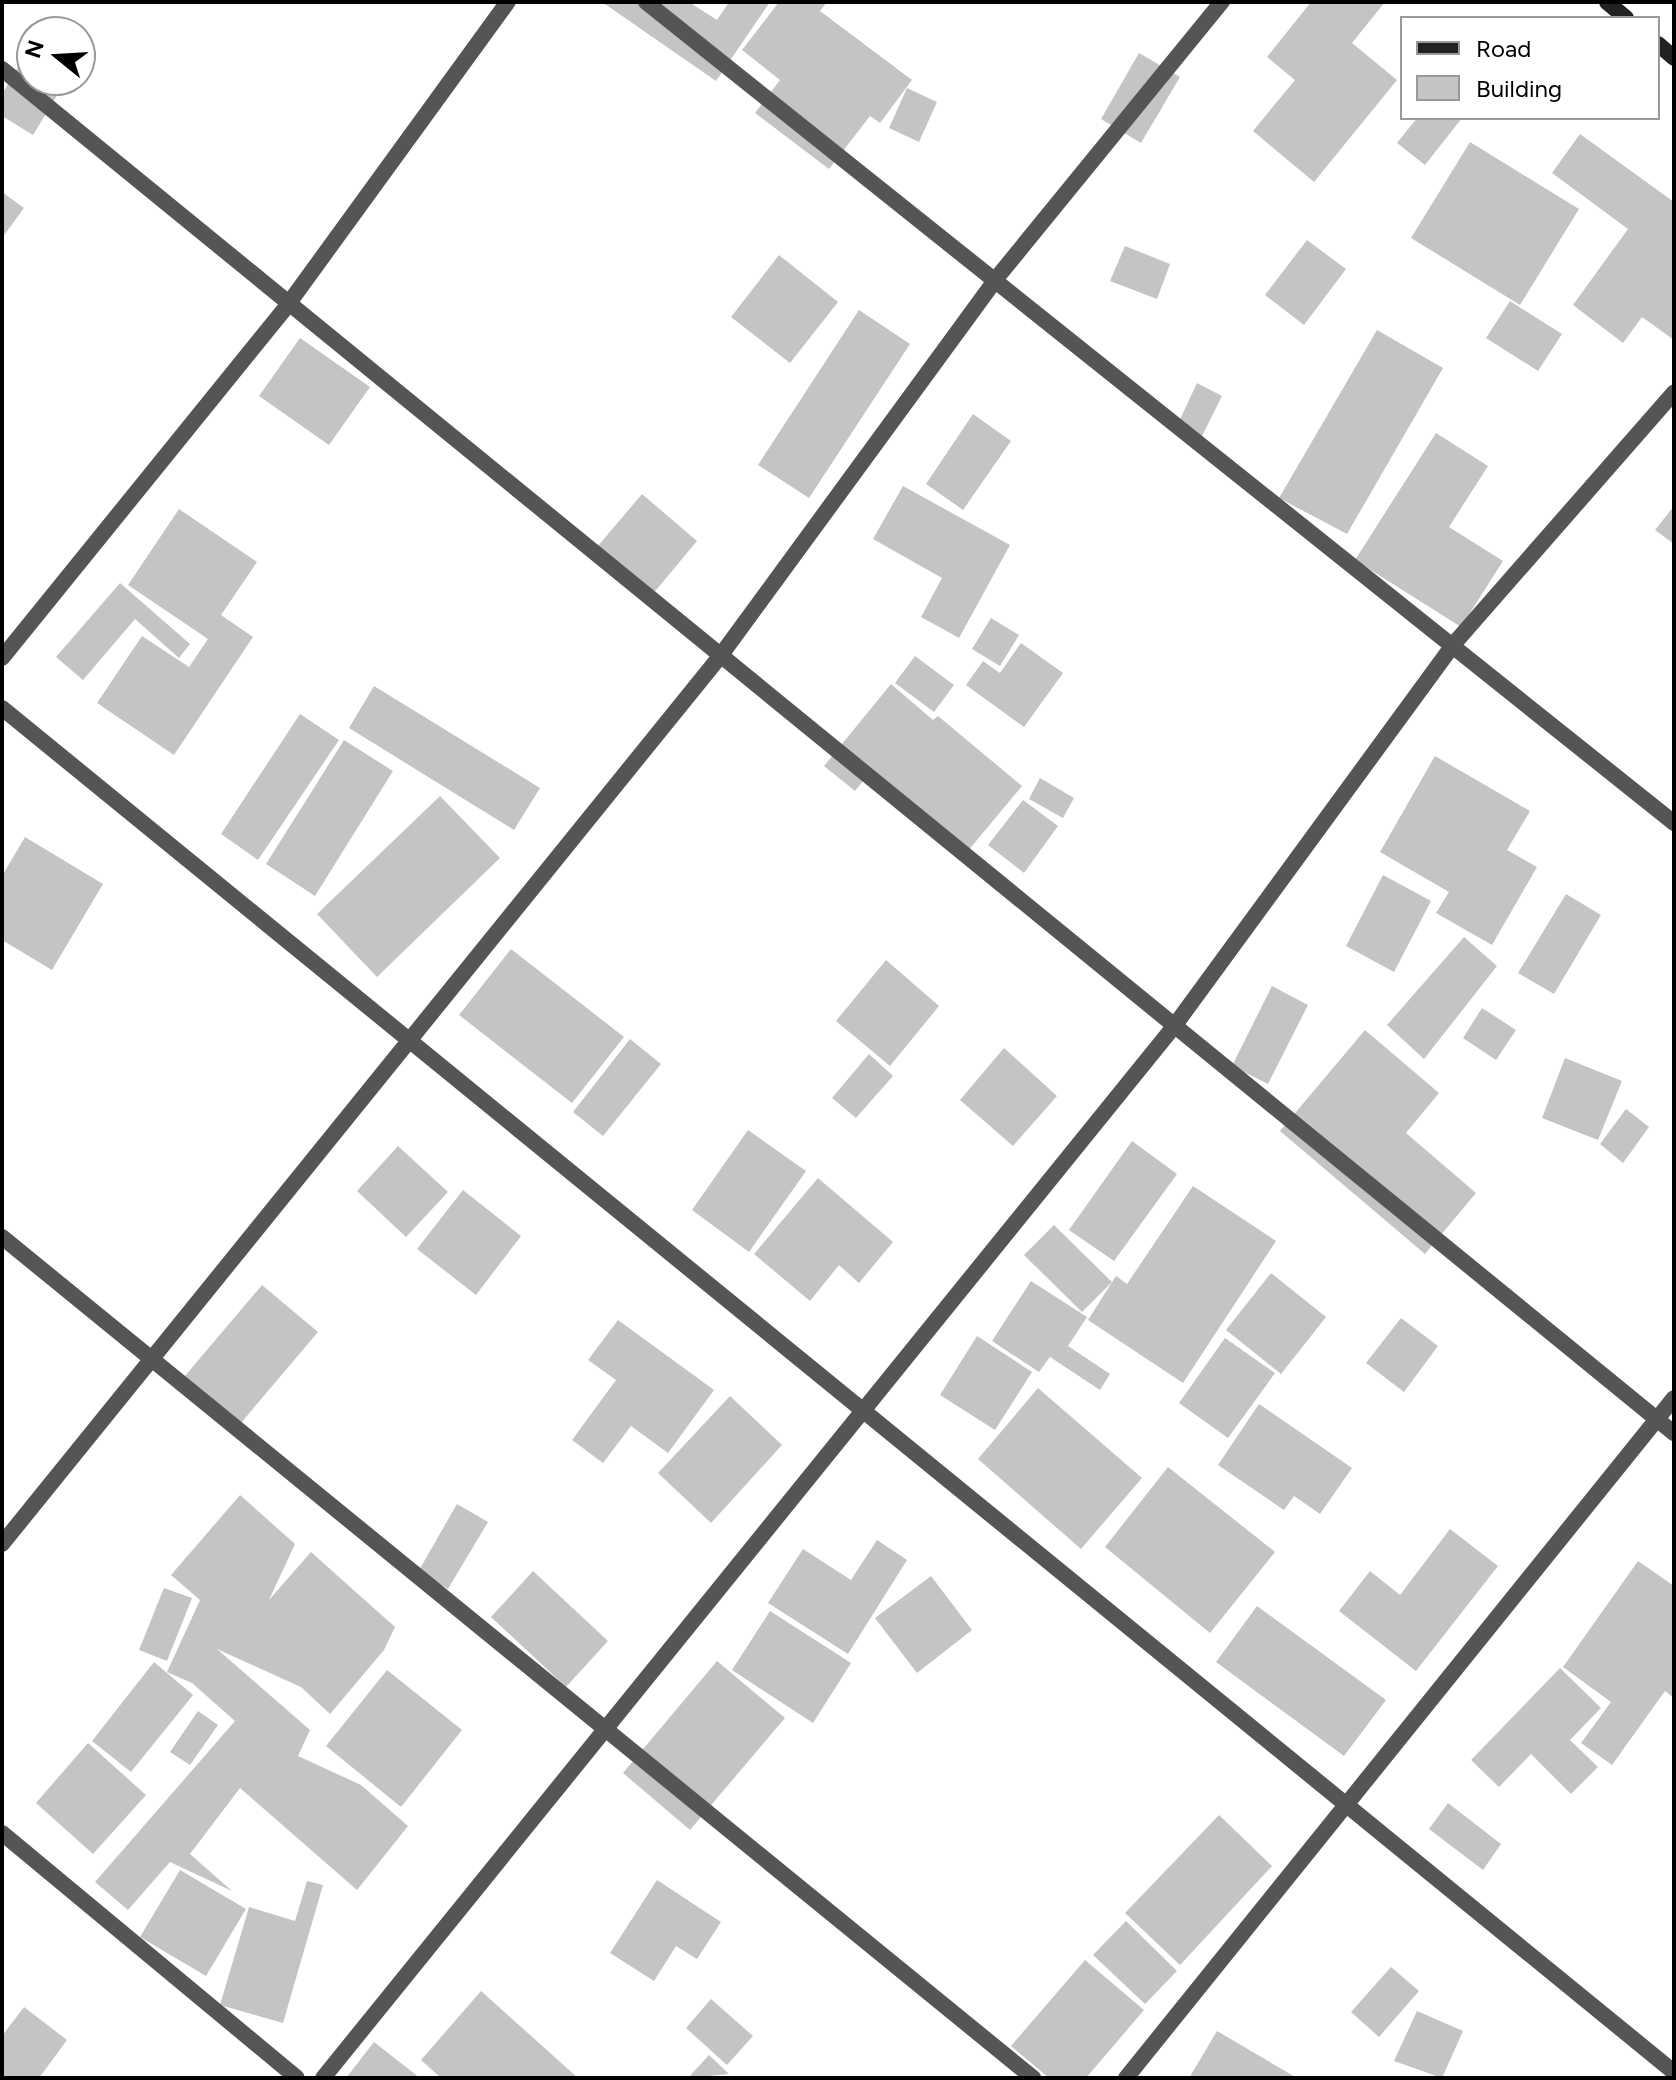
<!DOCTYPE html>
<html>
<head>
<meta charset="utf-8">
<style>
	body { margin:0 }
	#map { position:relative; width:1676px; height:2080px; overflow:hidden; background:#fff; font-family:Figtree,sans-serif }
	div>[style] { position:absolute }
	.building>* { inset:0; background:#c4c4c4 }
	.minor>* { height:16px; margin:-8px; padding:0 8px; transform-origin:8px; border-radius:8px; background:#555 }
	.secondary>* { height:16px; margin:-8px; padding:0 8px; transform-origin:8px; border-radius:8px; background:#222 }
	span { translate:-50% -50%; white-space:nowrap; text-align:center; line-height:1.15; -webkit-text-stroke:6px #fff; paint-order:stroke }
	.frame { position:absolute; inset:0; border:4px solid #000; pointer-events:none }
	.legend { position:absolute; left:1400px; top:16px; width:260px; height:104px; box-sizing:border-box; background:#fff; border:2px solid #999; margin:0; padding:10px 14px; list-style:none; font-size:24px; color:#000 }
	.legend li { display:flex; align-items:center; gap:16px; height:40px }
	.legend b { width:40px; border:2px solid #999 }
	.north { position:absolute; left:16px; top:16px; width:80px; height:80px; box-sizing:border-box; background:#fff; border:2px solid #999; border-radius:50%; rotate:288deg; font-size:22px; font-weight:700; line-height:32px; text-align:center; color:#000 }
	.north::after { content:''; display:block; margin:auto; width:28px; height:36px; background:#000; clip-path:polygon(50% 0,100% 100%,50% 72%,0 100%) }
</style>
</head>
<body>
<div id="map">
	<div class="building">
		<i style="clip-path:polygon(602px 2px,689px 2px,717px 20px,729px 2px,770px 2px,716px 81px)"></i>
		<i style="clip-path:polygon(779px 2px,827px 2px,820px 11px,912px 80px,880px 123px,870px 116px,829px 169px,755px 113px,780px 80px,742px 50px)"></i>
		<i style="clip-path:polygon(1311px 2px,1385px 2px,1352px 43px,1397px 80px,1314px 182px,1253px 131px,1295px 80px,1267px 57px)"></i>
		<i style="clip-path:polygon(1139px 53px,1180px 77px,1141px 143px,1101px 119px)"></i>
		<i style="clip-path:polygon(23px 59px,32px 65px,32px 80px,64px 84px,33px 135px,2px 116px,2px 94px)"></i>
		<i style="clip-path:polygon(907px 88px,937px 102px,919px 142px,889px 128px)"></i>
		<i style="clip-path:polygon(1417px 118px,1462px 118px,1425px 165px,1397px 143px)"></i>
		<i style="clip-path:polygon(1580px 134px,1674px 202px,1674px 340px,1642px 317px,1623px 343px,1573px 305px,1628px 229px,1552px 173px)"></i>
		<i style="clip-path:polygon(1470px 142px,1579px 209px,1520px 305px,1411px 238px)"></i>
		<i style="clip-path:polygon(2px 192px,24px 208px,2px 238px)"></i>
		<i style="clip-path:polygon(1307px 240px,1346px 269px,1304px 325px,1265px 295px)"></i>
		<i style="clip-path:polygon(1125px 246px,1170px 264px,1157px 299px,1110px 281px)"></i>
		<i style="clip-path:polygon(779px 255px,838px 302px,790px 363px,731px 317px)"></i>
		<i style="clip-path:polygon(1510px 301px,1562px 334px,1538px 371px,1486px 338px)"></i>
		<i style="clip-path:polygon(859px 310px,910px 344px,809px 498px,758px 465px)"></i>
		<i style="clip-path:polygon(1377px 330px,1443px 368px,1347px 534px,1279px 498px)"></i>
		<i style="clip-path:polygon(300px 338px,370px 387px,329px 445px,259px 396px)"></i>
		<i style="clip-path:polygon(1197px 383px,1222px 396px,1199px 442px,1175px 430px)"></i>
		<i style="clip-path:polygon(973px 414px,1011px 441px,963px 510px,926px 484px)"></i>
		<i style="clip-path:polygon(1436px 433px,1488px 466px,1449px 527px,1503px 561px,1461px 627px,1355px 560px)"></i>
		<i style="clip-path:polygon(903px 486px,1010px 545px,959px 638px,921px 617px,942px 578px,873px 539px)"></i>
		<i style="clip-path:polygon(642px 494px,697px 541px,647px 601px,592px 553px)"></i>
		<i style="clip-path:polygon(1674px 506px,1674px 544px,1655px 530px)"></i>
		<i style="clip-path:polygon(179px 509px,257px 562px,221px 615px,253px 637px,174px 755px,97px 703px,142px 636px,189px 667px,208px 639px,128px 585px)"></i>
		<i style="clip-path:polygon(120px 583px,190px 644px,179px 658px,135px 619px,83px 680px,56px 657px)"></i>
		<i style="clip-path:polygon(991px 618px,1019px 635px,1000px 666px,972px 649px)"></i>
		<i style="clip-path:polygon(1021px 643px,1063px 673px,1024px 727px,966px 685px,983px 661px,1000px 673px)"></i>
		<i style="clip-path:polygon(915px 656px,954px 685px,934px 712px,895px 683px)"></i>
		<i style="clip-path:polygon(891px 684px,933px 720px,938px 716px,1022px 786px,967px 852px,871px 771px,855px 791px,824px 766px)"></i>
		<i style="clip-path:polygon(374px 686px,540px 788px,514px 830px,349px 728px)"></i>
		<i style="clip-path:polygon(300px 714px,339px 740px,258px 860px,221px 834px)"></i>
		<i style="clip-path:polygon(344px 740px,393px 771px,315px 896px,266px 864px)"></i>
		<i style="clip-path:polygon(1435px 756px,1530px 811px,1507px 850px,1537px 867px,1492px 945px,1436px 913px,1449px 892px,1380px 852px)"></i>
		<i style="clip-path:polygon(1040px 778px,1074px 798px,1063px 818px,1029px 799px)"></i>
		<i style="clip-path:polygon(440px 796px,500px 858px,377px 977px,317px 914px)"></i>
		<i style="clip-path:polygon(1023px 800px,1058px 826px,1024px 873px,988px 845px)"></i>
		<i style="clip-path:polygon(25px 837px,103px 884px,52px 970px,2px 940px,2px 876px)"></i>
		<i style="clip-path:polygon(1383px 875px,1431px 901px,1394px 972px,1346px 946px)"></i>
		<i style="clip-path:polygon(1566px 894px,1601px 915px,1554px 994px,1518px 973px)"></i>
		<i style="clip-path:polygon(1464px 937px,1497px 966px,1424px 1059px,1387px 1025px)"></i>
		<i style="clip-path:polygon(511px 949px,624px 1037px,572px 1103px,459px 1015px)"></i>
		<i style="clip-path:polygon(886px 960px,939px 1006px,890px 1066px,836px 1021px)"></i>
		<i style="clip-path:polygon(1272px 986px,1308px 1005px,1268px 1084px,1232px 1066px)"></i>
		<i style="clip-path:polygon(1482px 1008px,1516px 1030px,1496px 1060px,1463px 1038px)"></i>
		<i style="clip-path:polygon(1365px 1030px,1439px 1093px,1406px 1133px,1476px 1193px,1425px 1254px,1280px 1131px)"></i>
		<i style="clip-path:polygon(630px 1039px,661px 1064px,603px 1136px,573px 1112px)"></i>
		<i style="clip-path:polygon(1004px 1048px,1057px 1096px,1013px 1146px,960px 1100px)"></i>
		<i style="clip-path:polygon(869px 1054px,893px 1076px,856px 1118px,832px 1098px)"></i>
		<i style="clip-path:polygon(1565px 1058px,1622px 1081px,1598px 1140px,1542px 1118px)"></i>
		<i style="clip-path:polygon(1626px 1109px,1649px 1127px,1623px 1163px,1600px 1144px)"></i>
		<i style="clip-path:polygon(748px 1130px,806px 1171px,749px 1252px,692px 1210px)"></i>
		<i style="clip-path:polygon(1132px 1141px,1177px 1174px,1114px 1261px,1069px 1230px)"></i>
		<i style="clip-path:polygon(398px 1146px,448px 1192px,406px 1237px,357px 1191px)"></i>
		<i style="clip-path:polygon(818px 1178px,893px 1242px,859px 1283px,839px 1265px,810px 1301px,754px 1254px)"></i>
		<i style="clip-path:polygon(1193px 1186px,1276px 1241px,1183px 1383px,1088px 1320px,1116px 1276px,1127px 1284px)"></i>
		<i style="clip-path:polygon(463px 1190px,521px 1236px,476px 1295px,417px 1249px)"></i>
		<i style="clip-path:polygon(1054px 1225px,1112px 1282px,1082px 1312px,1024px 1255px)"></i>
		<i style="clip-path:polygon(1271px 1273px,1326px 1317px,1281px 1374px,1226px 1330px)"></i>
		<i style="clip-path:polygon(1031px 1281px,1087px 1317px,1068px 1346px,1110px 1374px,1100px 1390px,1050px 1357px,1039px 1372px,992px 1341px)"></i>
		<i style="clip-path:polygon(262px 1285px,318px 1332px,235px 1430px,179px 1383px)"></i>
		<i style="clip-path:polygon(1401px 1318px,1438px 1346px,1404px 1392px,1366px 1363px)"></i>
		<i style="clip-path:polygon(618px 1320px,714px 1390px,668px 1453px,631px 1426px,603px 1463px,572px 1440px,616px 1380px,588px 1360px)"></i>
		<i style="clip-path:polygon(977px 1336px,1032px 1372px,995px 1430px,940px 1395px)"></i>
		<i style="clip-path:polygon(1225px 1338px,1275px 1373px,1228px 1438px,1179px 1403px)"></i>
		<i style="clip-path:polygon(1038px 1388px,1142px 1478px,1081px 1549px,978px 1459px)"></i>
		<i style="clip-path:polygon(730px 1396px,782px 1445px,711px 1523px,658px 1473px)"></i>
		<i style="clip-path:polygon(1259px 1404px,1352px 1468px,1320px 1514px,1294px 1496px,1284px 1510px,1218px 1465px)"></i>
		<i style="clip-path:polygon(1168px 1467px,1275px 1552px,1210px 1633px,1105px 1547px)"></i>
		<i style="clip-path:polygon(240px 1495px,295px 1544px,269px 1600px,311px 1552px,395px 1627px,384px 1650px,330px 1714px,301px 1687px,217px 1649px,310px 1730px,298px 1756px,361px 1785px,408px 1826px,357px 1890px,240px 1788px,190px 1854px,232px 1891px,170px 1862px,128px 1910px,95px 1882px,235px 1721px,192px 1683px,167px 1672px,200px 1600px,171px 1575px)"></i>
		<i style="clip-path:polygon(457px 1504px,488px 1522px,448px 1589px,418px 1572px)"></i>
		<i style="clip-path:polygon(1450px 1529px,1498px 1566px,1416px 1671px,1339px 1611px,1370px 1571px,1400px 1595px)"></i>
		<i style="clip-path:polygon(877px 1540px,907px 1560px,848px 1654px,768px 1603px,803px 1549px,851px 1580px)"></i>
		<i style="clip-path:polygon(1638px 1561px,1674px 1586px,1674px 1698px,1665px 1691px,1612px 1765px,1581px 1743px,1611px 1702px,1563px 1667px)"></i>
		<i style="clip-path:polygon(533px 1571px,608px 1641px,566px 1687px,491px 1617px)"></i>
		<i style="clip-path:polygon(931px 1576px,972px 1630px,917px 1673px,875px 1618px)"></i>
		<i style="clip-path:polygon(164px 1588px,192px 1598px,167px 1661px,139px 1650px)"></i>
		<i style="clip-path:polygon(1257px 1606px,1386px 1700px,1344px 1756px,1216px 1662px)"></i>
		<i style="clip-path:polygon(770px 1611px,851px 1663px,813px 1723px,732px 1670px)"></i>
		<i style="clip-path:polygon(717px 1661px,785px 1718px,690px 1830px,623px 1773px)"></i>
		<i style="clip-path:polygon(154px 1662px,193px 1695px,131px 1772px,92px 1741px)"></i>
		<i style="clip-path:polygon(1560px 1668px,1601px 1708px,1570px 1740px,1598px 1767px,1571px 1794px,1531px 1754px,1499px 1787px,1471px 1760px)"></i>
		<i style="clip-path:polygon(387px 1670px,462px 1730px,401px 1807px,326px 1746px)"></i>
		<i style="clip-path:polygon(198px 1711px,218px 1725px,190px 1765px,170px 1752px)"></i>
		<i style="clip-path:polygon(88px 1743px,146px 1795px,93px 1854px,36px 1803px)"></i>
		<i style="clip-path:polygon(1448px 1803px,1501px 1844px,1483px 1870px,1429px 1829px)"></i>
		<i style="clip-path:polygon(1219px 1815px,1272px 1866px,1180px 1965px,1125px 1913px)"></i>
		<i style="clip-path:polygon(180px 1870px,246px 1909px,206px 1976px,140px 1937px)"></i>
		<i style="clip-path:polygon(657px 1880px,721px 1922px,697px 1959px,676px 1946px,654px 1981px,610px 1953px)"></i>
		<i style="clip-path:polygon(307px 1881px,323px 1885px,283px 2023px,220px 2005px,249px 1907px,295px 1921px)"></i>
		<i style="clip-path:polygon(1126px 1921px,1177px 1971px,1145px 2004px,1093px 1955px)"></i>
		<i style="clip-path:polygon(1085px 1960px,1144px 2010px,1086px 2078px,1049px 2078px,1011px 2046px)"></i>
		<i style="clip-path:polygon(1391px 1967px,1419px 1991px,1379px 2037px,1351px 2012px)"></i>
		<i style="clip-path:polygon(481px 1991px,578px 2078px,441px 2078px,421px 2060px)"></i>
		<i style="clip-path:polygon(711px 1999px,753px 2036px,727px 2065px,686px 2028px)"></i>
		<i style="clip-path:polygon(24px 2007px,67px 2040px,39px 2078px,2px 2078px,2px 2036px)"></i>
		<i style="clip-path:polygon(1417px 2011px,1463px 2031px,1442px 2078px,1394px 2061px)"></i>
		<i style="clip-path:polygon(1217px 2031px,1297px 2078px,1189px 2078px)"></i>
		<i style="clip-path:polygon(374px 2042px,420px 2078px,346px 2078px)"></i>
		<i style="clip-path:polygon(709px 2055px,729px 2074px,688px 2078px)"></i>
	</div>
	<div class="minor">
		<i style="left:646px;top:2px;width:1316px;rotate:38.61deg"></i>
		<i style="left:2px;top:69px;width:2158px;rotate:39.21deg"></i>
		<i style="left:2px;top:658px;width:457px;rotate:-51deg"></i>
		<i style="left:289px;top:303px;width:372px;rotate:-54deg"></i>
		<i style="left:2px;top:708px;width:2158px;rotate:39.21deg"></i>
		<i style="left:2px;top:1237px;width:1331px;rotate:39.2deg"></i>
		<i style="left:2px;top:1544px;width:1143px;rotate:-51.03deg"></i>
		<i style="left:721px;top:655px;width:464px;rotate:-53.8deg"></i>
		<i style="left:995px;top:280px;width:359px;rotate:-50.8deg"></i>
		<i style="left:2px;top:1833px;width:383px;rotate:39.7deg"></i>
		<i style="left:323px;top:2078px;width:1355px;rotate:-51.02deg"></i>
		<i style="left:1175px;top:1025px;width:469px;rotate:-53.8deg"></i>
		<i style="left:1452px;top:646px;width:337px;rotate:-48.8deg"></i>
		<i style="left:1126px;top:2078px;width:873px;rotate:-51.14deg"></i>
	</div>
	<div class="secondary">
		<i style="left:1607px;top:2px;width:25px;rotate:40deg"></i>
		<i style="left:1658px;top:44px;width:21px;rotate:41deg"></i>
	</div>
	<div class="frame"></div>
	<ul class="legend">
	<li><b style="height:10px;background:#222"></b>Road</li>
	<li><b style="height:22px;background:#c4c4c4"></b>Building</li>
	</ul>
	<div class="north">N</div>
</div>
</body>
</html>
